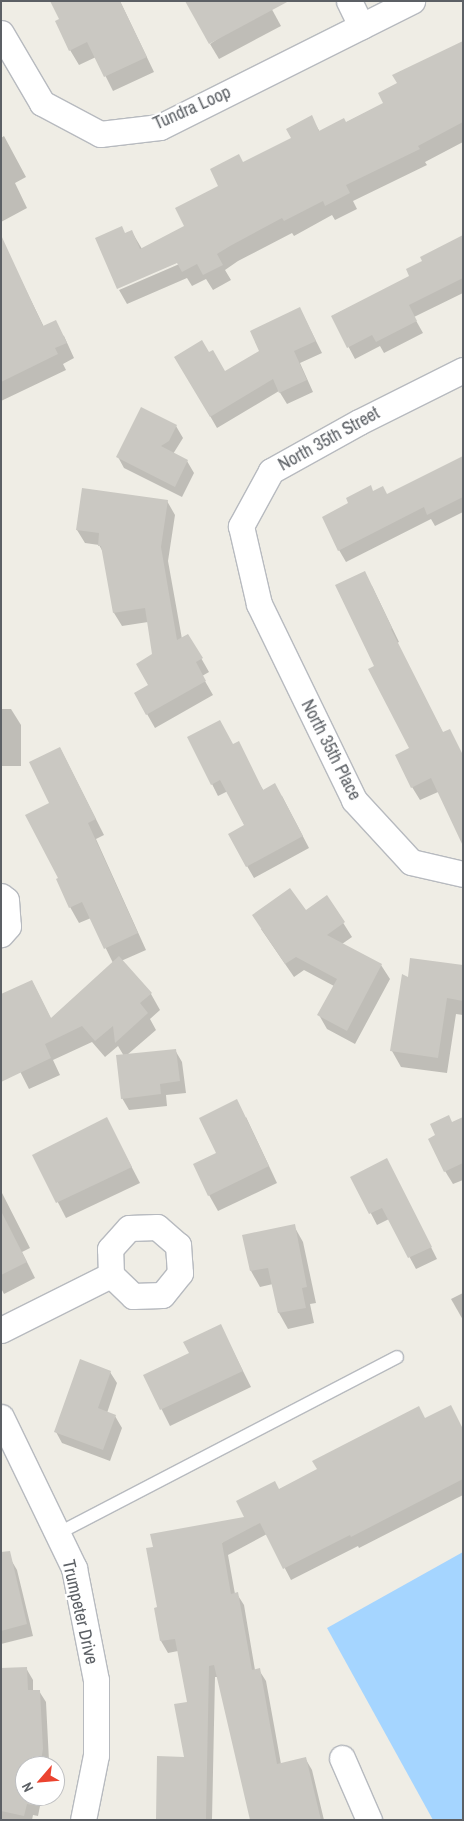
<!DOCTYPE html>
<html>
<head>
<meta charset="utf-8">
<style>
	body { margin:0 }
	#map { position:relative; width:464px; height:1821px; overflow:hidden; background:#efede5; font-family:"Archivo Narrow",sans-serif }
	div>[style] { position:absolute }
	.water>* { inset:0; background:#a5d5ff }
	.shadow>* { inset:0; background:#0003 }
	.building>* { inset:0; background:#cac8c2 }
	.roads { filter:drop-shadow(1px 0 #b7babf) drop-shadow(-1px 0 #b7babf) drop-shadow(0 1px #b7babf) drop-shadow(0 -1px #b7babf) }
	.service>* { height:12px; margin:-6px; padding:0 6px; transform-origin:6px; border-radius:6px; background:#fff }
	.minor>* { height:25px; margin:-12.5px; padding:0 12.5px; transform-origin:12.5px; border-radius:12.5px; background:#fff }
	span { translate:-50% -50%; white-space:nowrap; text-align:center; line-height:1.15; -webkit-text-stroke:4.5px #fff; paint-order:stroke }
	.street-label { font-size:18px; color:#5c6065 }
	.frame { position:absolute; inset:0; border:2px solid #5c6065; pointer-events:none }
	.north { position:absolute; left:15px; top:1756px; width:50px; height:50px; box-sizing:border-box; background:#fff; border:1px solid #bebfc1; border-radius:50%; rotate:243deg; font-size:14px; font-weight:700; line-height:20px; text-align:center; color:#5c6065 }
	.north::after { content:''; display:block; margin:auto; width:18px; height:22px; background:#eb432f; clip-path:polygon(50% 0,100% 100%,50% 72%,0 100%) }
</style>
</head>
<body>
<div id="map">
	<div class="water">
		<i style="clip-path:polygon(463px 1552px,463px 1820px,433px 1820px,327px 1628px)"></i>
	</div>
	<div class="shadow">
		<i style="clip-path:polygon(120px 1px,154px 72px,113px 91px,96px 57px,79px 65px,70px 50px,61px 19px)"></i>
		<i style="clip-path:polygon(269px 4px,281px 26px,219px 59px,210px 44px)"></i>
		<i style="clip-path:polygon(463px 41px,463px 142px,425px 162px,427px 165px,353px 201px,357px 209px,335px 220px,332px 215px,294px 236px,292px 233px,238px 261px,225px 270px,231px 280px,213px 290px,206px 279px,192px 286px,187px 278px,127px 304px,119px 290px,184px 262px,183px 260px,118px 287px,126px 234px,132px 232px,142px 249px,186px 226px,220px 186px,243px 164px,292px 139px,311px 117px,320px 132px,345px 123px,385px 103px)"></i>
		<i style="clip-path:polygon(4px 136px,26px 177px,15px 183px,27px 208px,1px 222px,1px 138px)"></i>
		<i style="clip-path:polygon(463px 236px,463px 293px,414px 317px,423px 333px,384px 353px,380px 346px,355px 359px,332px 316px,411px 277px)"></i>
		<i style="clip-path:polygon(1px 239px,44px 327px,64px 336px,74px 358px,63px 364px,66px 370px,1px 401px)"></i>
		<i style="clip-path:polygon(300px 309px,322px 353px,300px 363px,313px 392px,287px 404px,279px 391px,217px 428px,176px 357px,208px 354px,225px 373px,261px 352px)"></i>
		<i style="clip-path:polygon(176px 426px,183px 438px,173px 454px,187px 461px,194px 473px,182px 497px,124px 468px,118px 457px)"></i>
		<i style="clip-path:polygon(463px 458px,463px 512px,435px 526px,431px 519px,346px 562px,339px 550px,373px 492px,387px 495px)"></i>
		<i style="clip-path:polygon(167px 501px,175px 515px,168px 561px,182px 639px,188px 635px,209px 672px,202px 676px,213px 695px,155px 728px,135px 693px,149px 686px,154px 655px,148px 622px,122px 626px,114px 613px,103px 552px,99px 545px,85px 543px,77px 530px)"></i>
		<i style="clip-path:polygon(372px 586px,399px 642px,397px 643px,443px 733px,438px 792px,420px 800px,412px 787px,410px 749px,376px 667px)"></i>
		<i style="clip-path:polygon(1px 709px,11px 709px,21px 725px,21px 766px,1px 766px)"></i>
		<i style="clip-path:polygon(233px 745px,264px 791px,282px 796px,309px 848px,254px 878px,247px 866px,245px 826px,228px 791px,218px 796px,212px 784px)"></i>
		<i style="clip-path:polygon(60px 748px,104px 835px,96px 839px,146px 950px,121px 961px,151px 994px,160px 1010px,150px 1019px,156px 1030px,127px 1055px,175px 1050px,182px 1062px,186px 1093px,166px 1095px,167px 1106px,129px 1110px,122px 1098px,124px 1056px,118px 1046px,105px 1057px,92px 1042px,53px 1060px,60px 1075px,29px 1089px,1px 1034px,32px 981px,51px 1019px,113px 963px,91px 918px,79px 923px,70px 907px,59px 879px,51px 804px)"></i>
		<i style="clip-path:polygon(327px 897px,352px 937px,342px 944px,381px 965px,390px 979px,355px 1044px,327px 1029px,319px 1015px,334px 986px,304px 970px,294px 977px,261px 929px,305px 912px)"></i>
		<i style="clip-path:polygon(463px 967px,463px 1015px,456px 1014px,447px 1073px,401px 1067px,392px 1051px,409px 979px)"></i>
		<i style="clip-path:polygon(246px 1117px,277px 1183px,218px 1211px,209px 1195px,218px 1154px)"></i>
		<i style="clip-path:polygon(463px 1118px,463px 1180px,453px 1184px,445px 1171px,452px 1123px)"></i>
		<i style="clip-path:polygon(115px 1135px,140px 1183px,66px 1218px,34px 1156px)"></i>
		<i style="clip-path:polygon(393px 1172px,437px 1259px,416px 1269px,389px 1219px,377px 1225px,352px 1177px)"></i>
		<i style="clip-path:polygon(1px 1191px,30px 1248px,22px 1252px,35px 1278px,4px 1294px,1px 1288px)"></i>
		<i style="clip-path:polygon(294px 1226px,303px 1242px,316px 1303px,310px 1304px,314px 1323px,288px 1329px,279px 1313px,273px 1284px,260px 1287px,251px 1271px,244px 1236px)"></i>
		<i style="clip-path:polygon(463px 1293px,463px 1320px,451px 1299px)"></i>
		<i style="clip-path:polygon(220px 1325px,251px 1387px,170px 1426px,145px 1376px,190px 1354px)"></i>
		<i style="clip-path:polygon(110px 1372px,117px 1383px,107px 1413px,115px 1416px,122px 1428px,110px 1461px,62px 1443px,56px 1432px)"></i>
		<i style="clip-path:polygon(425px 1420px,463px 1430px,463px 1495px,359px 1548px,358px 1546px,291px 1580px,267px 1534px,228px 1555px,235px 1594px,237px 1594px,244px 1605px,255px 1670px,259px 1670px,266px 1681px,281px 1764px,305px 1758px,312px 1770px,324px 1820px,252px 1820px,218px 1677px,215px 1677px,212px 1820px,157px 1820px,186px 1758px,188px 1703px,178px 1651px,168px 1653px,161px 1641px,155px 1609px,159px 1608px,246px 1518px,278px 1490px)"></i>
		<i style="clip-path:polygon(1px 1550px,6px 1559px,10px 1558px,17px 1570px,33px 1636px,1px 1644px)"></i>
		<i style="clip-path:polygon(26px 1668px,33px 1680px,33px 1691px,39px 1691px,46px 1702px,49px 1761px,48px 1766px,25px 1766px,25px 1796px,42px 1796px,38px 1816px,33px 1815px,32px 1820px,1px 1820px,1px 1670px)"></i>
	</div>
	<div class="building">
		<i style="clip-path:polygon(50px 1px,120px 1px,147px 57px,104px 77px,87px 42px,69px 51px,55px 21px,59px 19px)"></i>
		<i style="clip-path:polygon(185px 1px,289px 1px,209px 44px)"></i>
		<i style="clip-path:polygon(463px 41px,463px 122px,418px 146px,420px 149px,346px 185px,350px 193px,325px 206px,323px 201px,284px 221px,282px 218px,230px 246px,217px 254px,223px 265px,203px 275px,197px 264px,182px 272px,177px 263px,117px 289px,95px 238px,122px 226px,125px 233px,132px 230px,140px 249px,184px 226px,175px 208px,218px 186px,210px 169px,239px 154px,243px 162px,291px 138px,286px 129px,312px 115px,319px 131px,344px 118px,346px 122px,383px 103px,378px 93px,397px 83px,392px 75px)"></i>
		<i style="clip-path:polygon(1px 235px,43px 326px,56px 320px,67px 343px,55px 348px,58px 354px,1px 382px)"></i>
		<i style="clip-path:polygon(463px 235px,463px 278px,409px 305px,417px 321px,376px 342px,372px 335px,347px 348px,331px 316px,409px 276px,406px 269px,422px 261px,420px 257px)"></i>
		<i style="clip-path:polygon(300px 307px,316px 341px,294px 351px,307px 380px,279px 393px,273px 379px,210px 417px,174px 357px,202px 340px,209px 352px,213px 350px,225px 371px,259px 351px,250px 331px)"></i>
		<i style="clip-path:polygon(141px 407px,177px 425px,169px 441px,161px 446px,188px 460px,175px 487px,116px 457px)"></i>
		<i style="clip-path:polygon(463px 456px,463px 497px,427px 515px,424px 507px,338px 551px,322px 517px,348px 503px,346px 498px,371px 485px,373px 491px,383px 486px,387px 494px)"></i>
		<i style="clip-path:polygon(82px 488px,168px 500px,161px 547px,177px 640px,188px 634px,203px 658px,196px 662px,206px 681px,146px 715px,134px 693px,148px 685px,136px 664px,152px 654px,145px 608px,113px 613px,101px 546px,98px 546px,99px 533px,76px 530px)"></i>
		<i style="clip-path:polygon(365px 571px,392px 628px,391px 629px,443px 732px,450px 729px,463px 755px,463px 846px,431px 778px,411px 788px,395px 755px,409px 748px,368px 669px,374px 666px,335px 585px)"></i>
		<i style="clip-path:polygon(220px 720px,233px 744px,239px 741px,263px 790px,275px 783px,303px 836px,246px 867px,228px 834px,244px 825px,220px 780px,211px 785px,187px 737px)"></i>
		<i style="clip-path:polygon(60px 747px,96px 819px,88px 823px,138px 933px,104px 949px,82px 902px,69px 908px,56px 879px,58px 878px,25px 815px,49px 803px,29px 762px)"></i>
		<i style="clip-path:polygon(290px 888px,306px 910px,327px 895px,345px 922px,327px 935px,382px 964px,347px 1031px,317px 1015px,337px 979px,296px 957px,285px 964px,252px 915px)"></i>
		<i style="clip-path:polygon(119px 956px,152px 993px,140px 1003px,148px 1013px,115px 1043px,113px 1026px,95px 1041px,82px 1026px,45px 1044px,51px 1058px,1px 1082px,1px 994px,32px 980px,51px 1018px)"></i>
		<i style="clip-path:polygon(410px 958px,463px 965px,463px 1001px,447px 998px,438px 1058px,390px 1051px,402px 974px,408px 977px)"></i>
		<i style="clip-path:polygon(176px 1049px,180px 1081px,160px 1084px,161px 1094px,121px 1099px,116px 1055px)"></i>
		<i style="clip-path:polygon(237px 1099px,269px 1166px,208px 1196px,193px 1164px,216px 1153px,199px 1118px)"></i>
		<i style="clip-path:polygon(449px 1115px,452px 1122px,463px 1117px,463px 1163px,444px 1172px,428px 1139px,435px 1135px,430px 1124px)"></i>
		<i style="clip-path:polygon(107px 1117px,132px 1167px,56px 1203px,32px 1155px)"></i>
		<i style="clip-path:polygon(387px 1158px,432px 1247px,408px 1258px,382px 1208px,369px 1214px,350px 1177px)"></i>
		<i style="clip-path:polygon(1px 1211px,27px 1262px,1px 1275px)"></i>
		<i style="clip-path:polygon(295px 1224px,307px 1287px,302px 1288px,306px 1308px,278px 1313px,268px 1268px,250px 1271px,242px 1235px)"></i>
		<i style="clip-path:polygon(221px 1324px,243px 1371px,160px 1410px,143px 1375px,189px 1353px,183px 1342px)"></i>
		<i style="clip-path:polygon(80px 1359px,111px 1371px,98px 1408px,116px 1415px,103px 1450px,54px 1432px)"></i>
		<i style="clip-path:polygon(451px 1405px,463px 1429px,463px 1479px,351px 1537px,350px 1535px,283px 1569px,260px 1523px,222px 1543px,231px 1594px,238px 1592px,252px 1670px,260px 1668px,277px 1764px,306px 1757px,321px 1820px,250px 1820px,214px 1665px,209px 1666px,206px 1820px,156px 1820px,157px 1756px,184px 1757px,174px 1704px,187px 1702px,175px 1639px,160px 1641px,154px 1608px,157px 1607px,146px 1548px,153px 1547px,150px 1534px,244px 1517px,236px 1501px,275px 1481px,279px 1489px,317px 1469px,312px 1461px,419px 1406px,425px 1418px)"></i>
		<i style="clip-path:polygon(10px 1551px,27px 1624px,1px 1631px,1px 1552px)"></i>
		<i style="clip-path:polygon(27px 1667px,28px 1690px,40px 1690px,43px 1749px,40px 1766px,25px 1766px,25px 1796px,34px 1796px,32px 1805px,27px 1804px,24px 1816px,1px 1811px,1px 1668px)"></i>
	</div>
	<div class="roads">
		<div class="service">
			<i style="left:59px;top:1533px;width:381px;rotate:-27.5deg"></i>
		</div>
		<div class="minor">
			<i style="left:349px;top:1px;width:28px;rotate:64deg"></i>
			<i style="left:1px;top:33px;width:81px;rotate:59.6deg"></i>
			<i style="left:42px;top:103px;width:66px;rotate:28.1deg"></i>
			<i style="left:100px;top:134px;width:60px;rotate:-6.7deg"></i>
			<i style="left:160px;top:127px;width:282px;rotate:-26.6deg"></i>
			<i style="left:463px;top:370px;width:116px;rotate:153.4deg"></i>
			<i style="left:359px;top:422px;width:101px;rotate:150.9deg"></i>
			<i style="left:271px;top:471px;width:63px;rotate:118.6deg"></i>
			<i style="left:241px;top:526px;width:80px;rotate:77deg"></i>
			<i style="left:259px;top:604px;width:218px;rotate:64.1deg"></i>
			<i style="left:354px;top:800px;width:84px;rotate:47.4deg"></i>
			<i style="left:411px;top:862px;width:53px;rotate:13deg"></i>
			<i style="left:1px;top:896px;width:6px;rotate:39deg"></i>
			<i style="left:6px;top:900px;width:26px;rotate:86deg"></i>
			<i style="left:8px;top:926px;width:11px;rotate:131deg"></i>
			<i style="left:157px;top:1227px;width:28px;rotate:41deg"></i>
			<i style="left:178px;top:1245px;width:28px;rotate:86deg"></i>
			<i style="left:180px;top:1273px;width:28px;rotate:129deg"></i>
			<i style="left:162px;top:1295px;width:29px;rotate:178deg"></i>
			<i style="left:133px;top:1296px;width:30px;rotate:-136deg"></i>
			<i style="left:111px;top:1275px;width:26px;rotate:-92deg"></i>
			<i style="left:110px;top:1249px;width:28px;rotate:-48deg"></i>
			<i style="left:129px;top:1228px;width:28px;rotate:-2deg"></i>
			<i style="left:1px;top:1330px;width:123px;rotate:-26.6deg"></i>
			<i style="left:1px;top:1417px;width:168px;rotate:64.2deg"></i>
			<i style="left:74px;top:1568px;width:114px;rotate:78.9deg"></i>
			<i style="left:96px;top:1680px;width:75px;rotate:90deg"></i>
			<i style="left:96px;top:1755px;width:66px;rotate:101.3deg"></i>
			<i style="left:342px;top:1758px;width:68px;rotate:66.5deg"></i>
		</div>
	</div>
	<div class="street-label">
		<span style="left:192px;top:108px;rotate:-24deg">Tundra Loop</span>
		<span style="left:329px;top:439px;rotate:-29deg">North 35th Street</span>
		<span style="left:331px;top:750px;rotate:63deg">North 35th Place</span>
		<span style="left:80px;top:1612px;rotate:77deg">Trumpeter Drive</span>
	</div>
	<div class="frame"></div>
	<div class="north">N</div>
</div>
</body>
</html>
